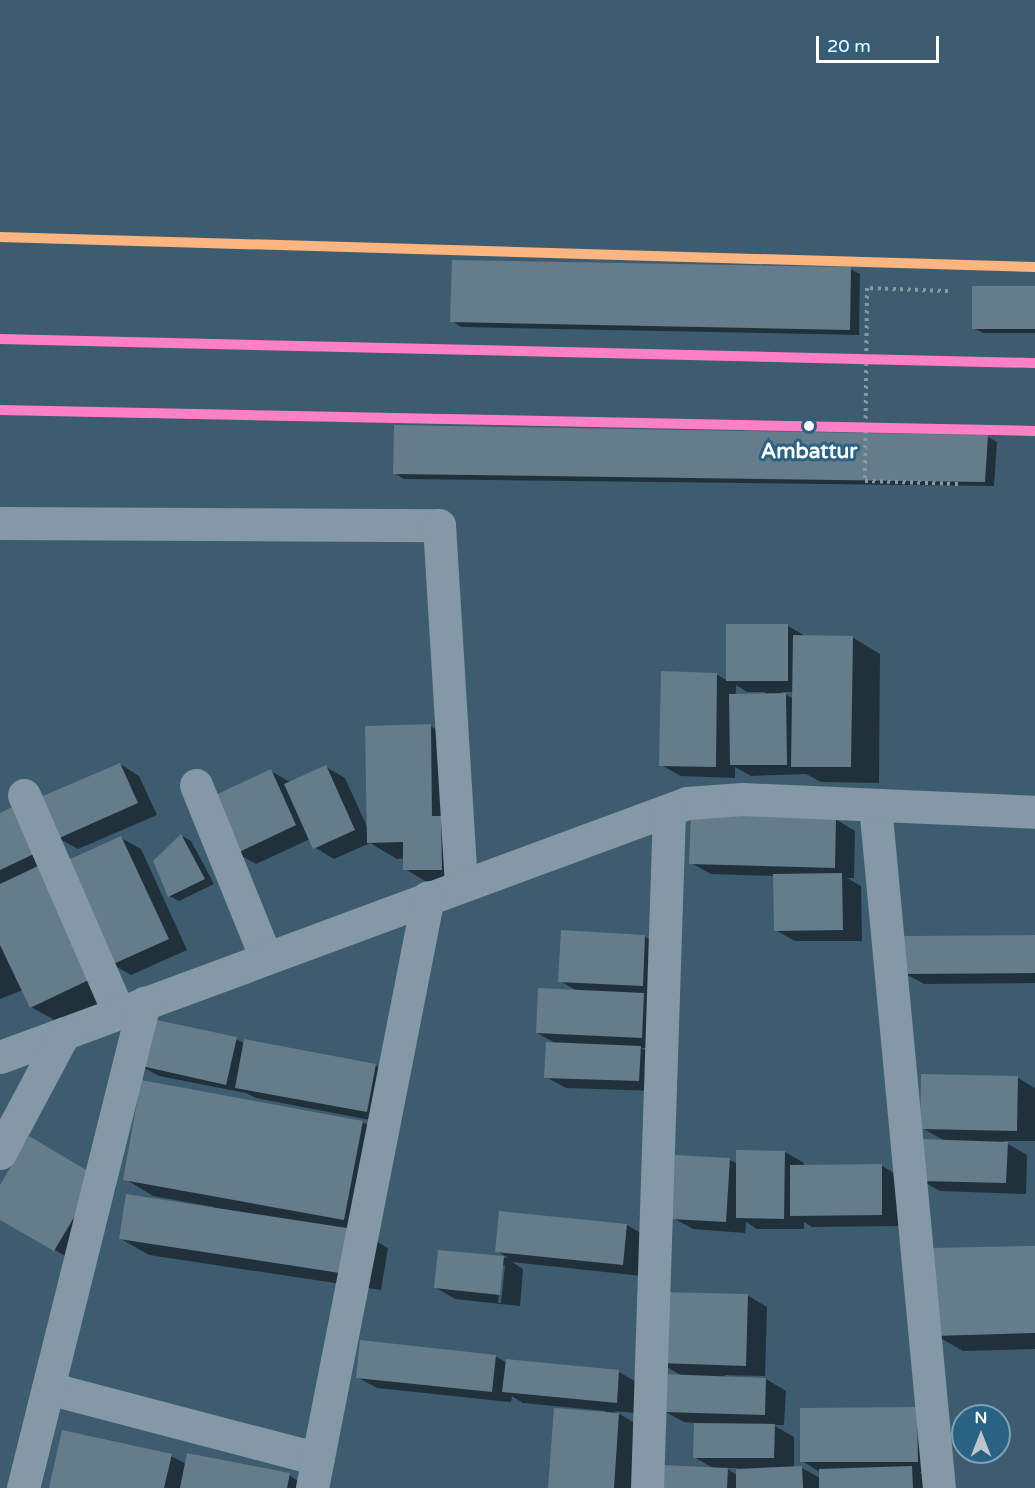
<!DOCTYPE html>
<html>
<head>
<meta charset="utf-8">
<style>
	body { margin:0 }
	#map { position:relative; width:1035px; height:1488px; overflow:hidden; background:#3d5c6f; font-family:"Varela Round",sans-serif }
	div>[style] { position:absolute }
	.shadow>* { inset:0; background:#0007 }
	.building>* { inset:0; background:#657c8a }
	.path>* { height:4px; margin-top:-2px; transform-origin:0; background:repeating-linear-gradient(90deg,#8498a5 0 3px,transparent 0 7.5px) }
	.minor>* { height:33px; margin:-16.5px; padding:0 16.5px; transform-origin:16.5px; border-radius:16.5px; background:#8498a5 }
	.rail-1>* { height:10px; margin:-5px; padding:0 5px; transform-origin:5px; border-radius:5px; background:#ffb580 }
	.rail-2>* { height:10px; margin:-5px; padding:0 5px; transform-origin:5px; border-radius:5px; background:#ff80c5 }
	.dots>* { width:16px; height:16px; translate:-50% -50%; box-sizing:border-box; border:3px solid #296283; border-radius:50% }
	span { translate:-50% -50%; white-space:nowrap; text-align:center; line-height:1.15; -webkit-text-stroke:6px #296283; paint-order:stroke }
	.stop-label { font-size:21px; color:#fff; font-weight:700 }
	.north { position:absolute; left:951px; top:1404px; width:60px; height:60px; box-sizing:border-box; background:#296283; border:2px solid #7fa1b5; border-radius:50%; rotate:0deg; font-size:16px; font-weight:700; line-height:24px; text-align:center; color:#fff }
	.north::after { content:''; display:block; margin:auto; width:21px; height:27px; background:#bbc6cd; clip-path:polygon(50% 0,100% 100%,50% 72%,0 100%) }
	.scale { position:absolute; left:816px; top:36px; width:123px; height:27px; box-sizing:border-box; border:3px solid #fff; border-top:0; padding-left:8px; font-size:18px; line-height:21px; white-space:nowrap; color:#fff; -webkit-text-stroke:4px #296283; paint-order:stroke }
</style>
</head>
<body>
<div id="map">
	<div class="shadow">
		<i style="clip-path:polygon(850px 269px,860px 274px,859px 335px,461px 327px,452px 321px)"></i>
		<i style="clip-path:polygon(1035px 287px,1035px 333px,983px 333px,973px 328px)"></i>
		<i style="clip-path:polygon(395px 426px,988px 437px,997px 442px,994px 486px,404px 479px,394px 473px)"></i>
		<i style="clip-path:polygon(evenodd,728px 626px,788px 626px,807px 637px,852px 637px,880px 654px,879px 783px,821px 782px,806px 774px,751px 776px,735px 767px,735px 778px,681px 776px,661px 765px,716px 674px,728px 681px,728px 626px,736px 685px,747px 692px,765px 692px,765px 695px,736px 695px,736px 685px,728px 626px,781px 692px,794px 692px,794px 699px,781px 692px)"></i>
		<i style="clip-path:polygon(430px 726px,459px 742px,470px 885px,433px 886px,405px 869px,405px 858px,397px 859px,370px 843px,334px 859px,314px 847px,310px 839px,256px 864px,236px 853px,271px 771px,290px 782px,326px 767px,345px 778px,369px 831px)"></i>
		<i style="clip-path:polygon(120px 764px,139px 776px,157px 815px,78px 849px,58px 838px)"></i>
		<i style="clip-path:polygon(0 814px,54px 864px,121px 994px,60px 1023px,31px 1007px,23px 990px,0 999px)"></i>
		<i style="clip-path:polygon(835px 819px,855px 831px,854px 878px,847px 878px,861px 886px,862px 941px,795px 941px,775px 930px,775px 876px,711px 874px,691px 863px)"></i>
		<i style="clip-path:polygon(182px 836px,191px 841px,214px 884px,179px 901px,169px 896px)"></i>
		<i style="clip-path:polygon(121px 838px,141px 849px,187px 950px,131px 975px,112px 964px)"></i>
		<i style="clip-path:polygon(563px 932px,645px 937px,664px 948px,662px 997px,646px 996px,663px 1006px,661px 1048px,641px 1048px,660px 1058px,659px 1091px,566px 1088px,546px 1077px,557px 1044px,537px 1033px,579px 992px,560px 981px)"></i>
		<i style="clip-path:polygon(1035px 937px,1035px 983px,924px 984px,904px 973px)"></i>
		<i style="clip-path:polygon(236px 1039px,245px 1044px,375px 1065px,395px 1077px,386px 1123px,256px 1098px,246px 1093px,159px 1076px,139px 1065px)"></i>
		<i style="clip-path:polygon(923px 1076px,1018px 1078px,1035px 1088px,1035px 1141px,1003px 1141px,1027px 1155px,1026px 1194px,940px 1191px,920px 1180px,945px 1141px,922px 1128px)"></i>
		<i style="clip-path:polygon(362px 1122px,390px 1138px,364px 1234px,388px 1248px,381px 1290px,149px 1255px,121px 1239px,213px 1209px,214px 1207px,153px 1196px,125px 1179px)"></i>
		<i style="clip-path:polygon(30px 1138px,116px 1189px,74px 1261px,0 1218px,0 1188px)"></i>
		<i style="clip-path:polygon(785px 1152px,804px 1163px,804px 1166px,882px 1166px,901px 1177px,901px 1226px,812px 1227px,804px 1222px,804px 1229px,757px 1229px,746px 1222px,745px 1233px,693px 1229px,673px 1218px,730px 1160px,738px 1164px)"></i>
		<i style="clip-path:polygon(evenodd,627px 1225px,646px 1236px,642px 1276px,512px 1262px,523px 1269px,520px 1306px,455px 1299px,436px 1288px,439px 1252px,508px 1258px,497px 1251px,627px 1225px,502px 1265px,505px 1265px,501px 1303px,498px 1303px,502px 1265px)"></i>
		<i style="clip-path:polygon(1035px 1247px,1035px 1349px,963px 1351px,935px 1335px)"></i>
		<i style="clip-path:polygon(evenodd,747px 1295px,767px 1307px,765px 1376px,725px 1375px,724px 1378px,766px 1379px,786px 1391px,784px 1425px,773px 1425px,794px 1437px,794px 1468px,802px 1468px,820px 1478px,820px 1472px,802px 1461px,917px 1409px,937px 1472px,919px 1472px,931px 1479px,932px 1488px,662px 1488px,715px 1469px,694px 1457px,695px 1423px,684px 1422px,664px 1411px,684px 1377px,660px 1363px,747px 1295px,726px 1468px,737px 1468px,737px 1475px,726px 1468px)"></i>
		<i style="clip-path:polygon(495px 1356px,507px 1363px,619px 1372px,638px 1383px,636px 1413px,614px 1411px,647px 1430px,643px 1488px,550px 1488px,606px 1411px,523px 1403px,512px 1396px,511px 1402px,377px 1388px,357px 1377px)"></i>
		<i style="clip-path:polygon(171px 1456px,186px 1464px,289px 1475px,308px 1488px,51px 1488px)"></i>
	</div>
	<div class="building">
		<i style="clip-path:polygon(452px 260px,851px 267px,850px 330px,450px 322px)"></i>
		<i style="clip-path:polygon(972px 286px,1035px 286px,1035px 329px,972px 329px)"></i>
		<i style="clip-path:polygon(394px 425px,988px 435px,985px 482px,393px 474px)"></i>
		<i style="clip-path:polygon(726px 624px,788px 624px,788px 681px,726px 681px)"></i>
		<i style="clip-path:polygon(793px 635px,853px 636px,851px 767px,791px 767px)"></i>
		<i style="clip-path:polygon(661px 671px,717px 673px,716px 767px,659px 766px)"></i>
		<i style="clip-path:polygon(786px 693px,787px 765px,730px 765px,729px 694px)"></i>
		<i style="clip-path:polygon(431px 724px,432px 816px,441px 816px,442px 870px,403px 870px,403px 842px,367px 843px,365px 726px)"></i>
		<i style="clip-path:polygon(120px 763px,138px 803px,57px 839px,38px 798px)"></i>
		<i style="clip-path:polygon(326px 765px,355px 830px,313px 849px,284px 784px)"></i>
		<i style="clip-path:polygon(271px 769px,296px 825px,235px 854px,209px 798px)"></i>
		<i style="clip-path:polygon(14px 806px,36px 853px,0 870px,0 813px)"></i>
		<i style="clip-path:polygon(691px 814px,836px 818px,835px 868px,689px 864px)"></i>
		<i style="clip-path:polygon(181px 834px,205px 879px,168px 897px,153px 861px)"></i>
		<i style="clip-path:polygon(121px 836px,169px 939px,111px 965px,64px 862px)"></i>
		<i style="clip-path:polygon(38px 866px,93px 978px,30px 1008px,0 945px,0 884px)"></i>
		<i style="clip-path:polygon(842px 873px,843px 930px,774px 931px,773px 874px)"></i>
		<i style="clip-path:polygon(561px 930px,645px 935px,643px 986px,558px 982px)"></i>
		<i style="clip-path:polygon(1035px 935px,1035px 973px,903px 974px,902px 936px)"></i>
		<i style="clip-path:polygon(538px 988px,644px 993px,642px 1038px,536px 1033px)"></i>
		<i style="clip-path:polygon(147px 1018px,237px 1037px,226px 1085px,137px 1065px)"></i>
		<i style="clip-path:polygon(244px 1039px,376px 1064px,367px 1112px,235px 1088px)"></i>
		<i style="clip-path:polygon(546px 1042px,641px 1046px,639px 1081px,544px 1078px)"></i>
		<i style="clip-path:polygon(921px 1074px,1018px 1076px,1017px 1131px,920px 1129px)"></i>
		<i style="clip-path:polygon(141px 1080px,363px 1121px,344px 1220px,123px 1180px)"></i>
		<i style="clip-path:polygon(29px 1136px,98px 1177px,54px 1251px,0 1220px,0 1185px)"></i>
		<i style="clip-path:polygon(920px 1139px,1008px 1142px,1006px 1183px,919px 1181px)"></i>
		<i style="clip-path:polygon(736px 1150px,785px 1151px,784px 1219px,736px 1218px)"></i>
		<i style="clip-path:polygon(675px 1155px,730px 1158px,726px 1222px,671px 1219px)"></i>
		<i style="clip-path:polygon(882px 1164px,882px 1215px,790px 1216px,790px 1165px)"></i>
		<i style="clip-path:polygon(126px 1194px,360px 1230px,353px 1275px,119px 1239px)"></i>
		<i style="clip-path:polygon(499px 1211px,627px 1224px,623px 1265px,495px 1252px)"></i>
		<i style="clip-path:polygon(1035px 1246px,1035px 1333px,934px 1336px,931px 1248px)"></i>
		<i style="clip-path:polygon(438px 1250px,504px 1256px,500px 1295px,434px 1288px)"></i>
		<i style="clip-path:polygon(660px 1292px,748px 1294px,746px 1366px,658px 1363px)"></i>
		<i style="clip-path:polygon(360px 1340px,496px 1355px,492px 1392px,356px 1378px)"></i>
		<i style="clip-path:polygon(506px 1359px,619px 1370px,617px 1403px,502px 1392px)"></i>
		<i style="clip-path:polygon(664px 1374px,766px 1378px,765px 1415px,663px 1412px)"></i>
		<i style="clip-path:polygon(917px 1407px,918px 1462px,800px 1462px,800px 1408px)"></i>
		<i style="clip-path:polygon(554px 1408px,619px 1413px,614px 1488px,548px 1488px)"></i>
		<i style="clip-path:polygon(694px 1423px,775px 1424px,774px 1458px,693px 1458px)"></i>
		<i style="clip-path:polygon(62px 1430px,172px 1454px,164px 1488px,49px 1488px)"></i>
		<i style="clip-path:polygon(187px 1453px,290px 1473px,287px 1488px,180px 1488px)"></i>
		<i style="clip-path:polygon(661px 1465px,728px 1468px,727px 1488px,660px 1488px)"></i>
		<i style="clip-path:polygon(802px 1466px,803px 1488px,736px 1488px,736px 1469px)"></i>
		<i style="clip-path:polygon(912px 1466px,913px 1488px,819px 1488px,819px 1469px)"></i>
	</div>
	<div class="path">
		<i style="left:948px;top:291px;width:81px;rotate:-177.9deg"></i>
		<i style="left:867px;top:288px;width:193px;rotate:90.6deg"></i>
		<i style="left:865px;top:481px;width:93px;rotate:1.8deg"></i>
	</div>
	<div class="minor">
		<i style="left:0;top:523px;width:439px;rotate:0.3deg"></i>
		<i style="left:439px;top:525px;width:361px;rotate:86.5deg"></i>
		<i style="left:196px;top:785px;width:187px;rotate:68deg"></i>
		<i style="left:24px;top:795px;width:238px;rotate:66.5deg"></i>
		<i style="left:875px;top:805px;width:686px;rotate:84.65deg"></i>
		<i style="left:0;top:1057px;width:732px;rotate:-20.29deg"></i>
		<i style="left:687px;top:803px;width:55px;rotate:-4.2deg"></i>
		<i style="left:742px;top:799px;width:293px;rotate:2.5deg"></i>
		<i style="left:0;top:1153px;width:136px;rotate:-61.9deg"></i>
		<i style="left:48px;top:1388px;width:279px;rotate:14.7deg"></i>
		<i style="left:23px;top:1488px;width:500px;rotate:-76deg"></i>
		<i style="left:312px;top:1488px;width:602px;rotate:-78.9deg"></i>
		<i style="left:647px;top:1488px;width:677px;rotate:-88.14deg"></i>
	</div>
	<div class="rail-1">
		<i style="left:0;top:237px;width:1035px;rotate:1.66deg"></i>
	</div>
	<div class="rail-2">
		<i style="left:0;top:339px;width:1035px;rotate:1.33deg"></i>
		<i style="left:0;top:410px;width:1035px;rotate:1.16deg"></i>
	</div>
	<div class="dots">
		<i style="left:809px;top:426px;background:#fff"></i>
	</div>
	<div class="stop-label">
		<span style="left:809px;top:452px">Ambattur</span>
	</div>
	<div class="north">N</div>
	<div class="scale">20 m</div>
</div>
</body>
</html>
